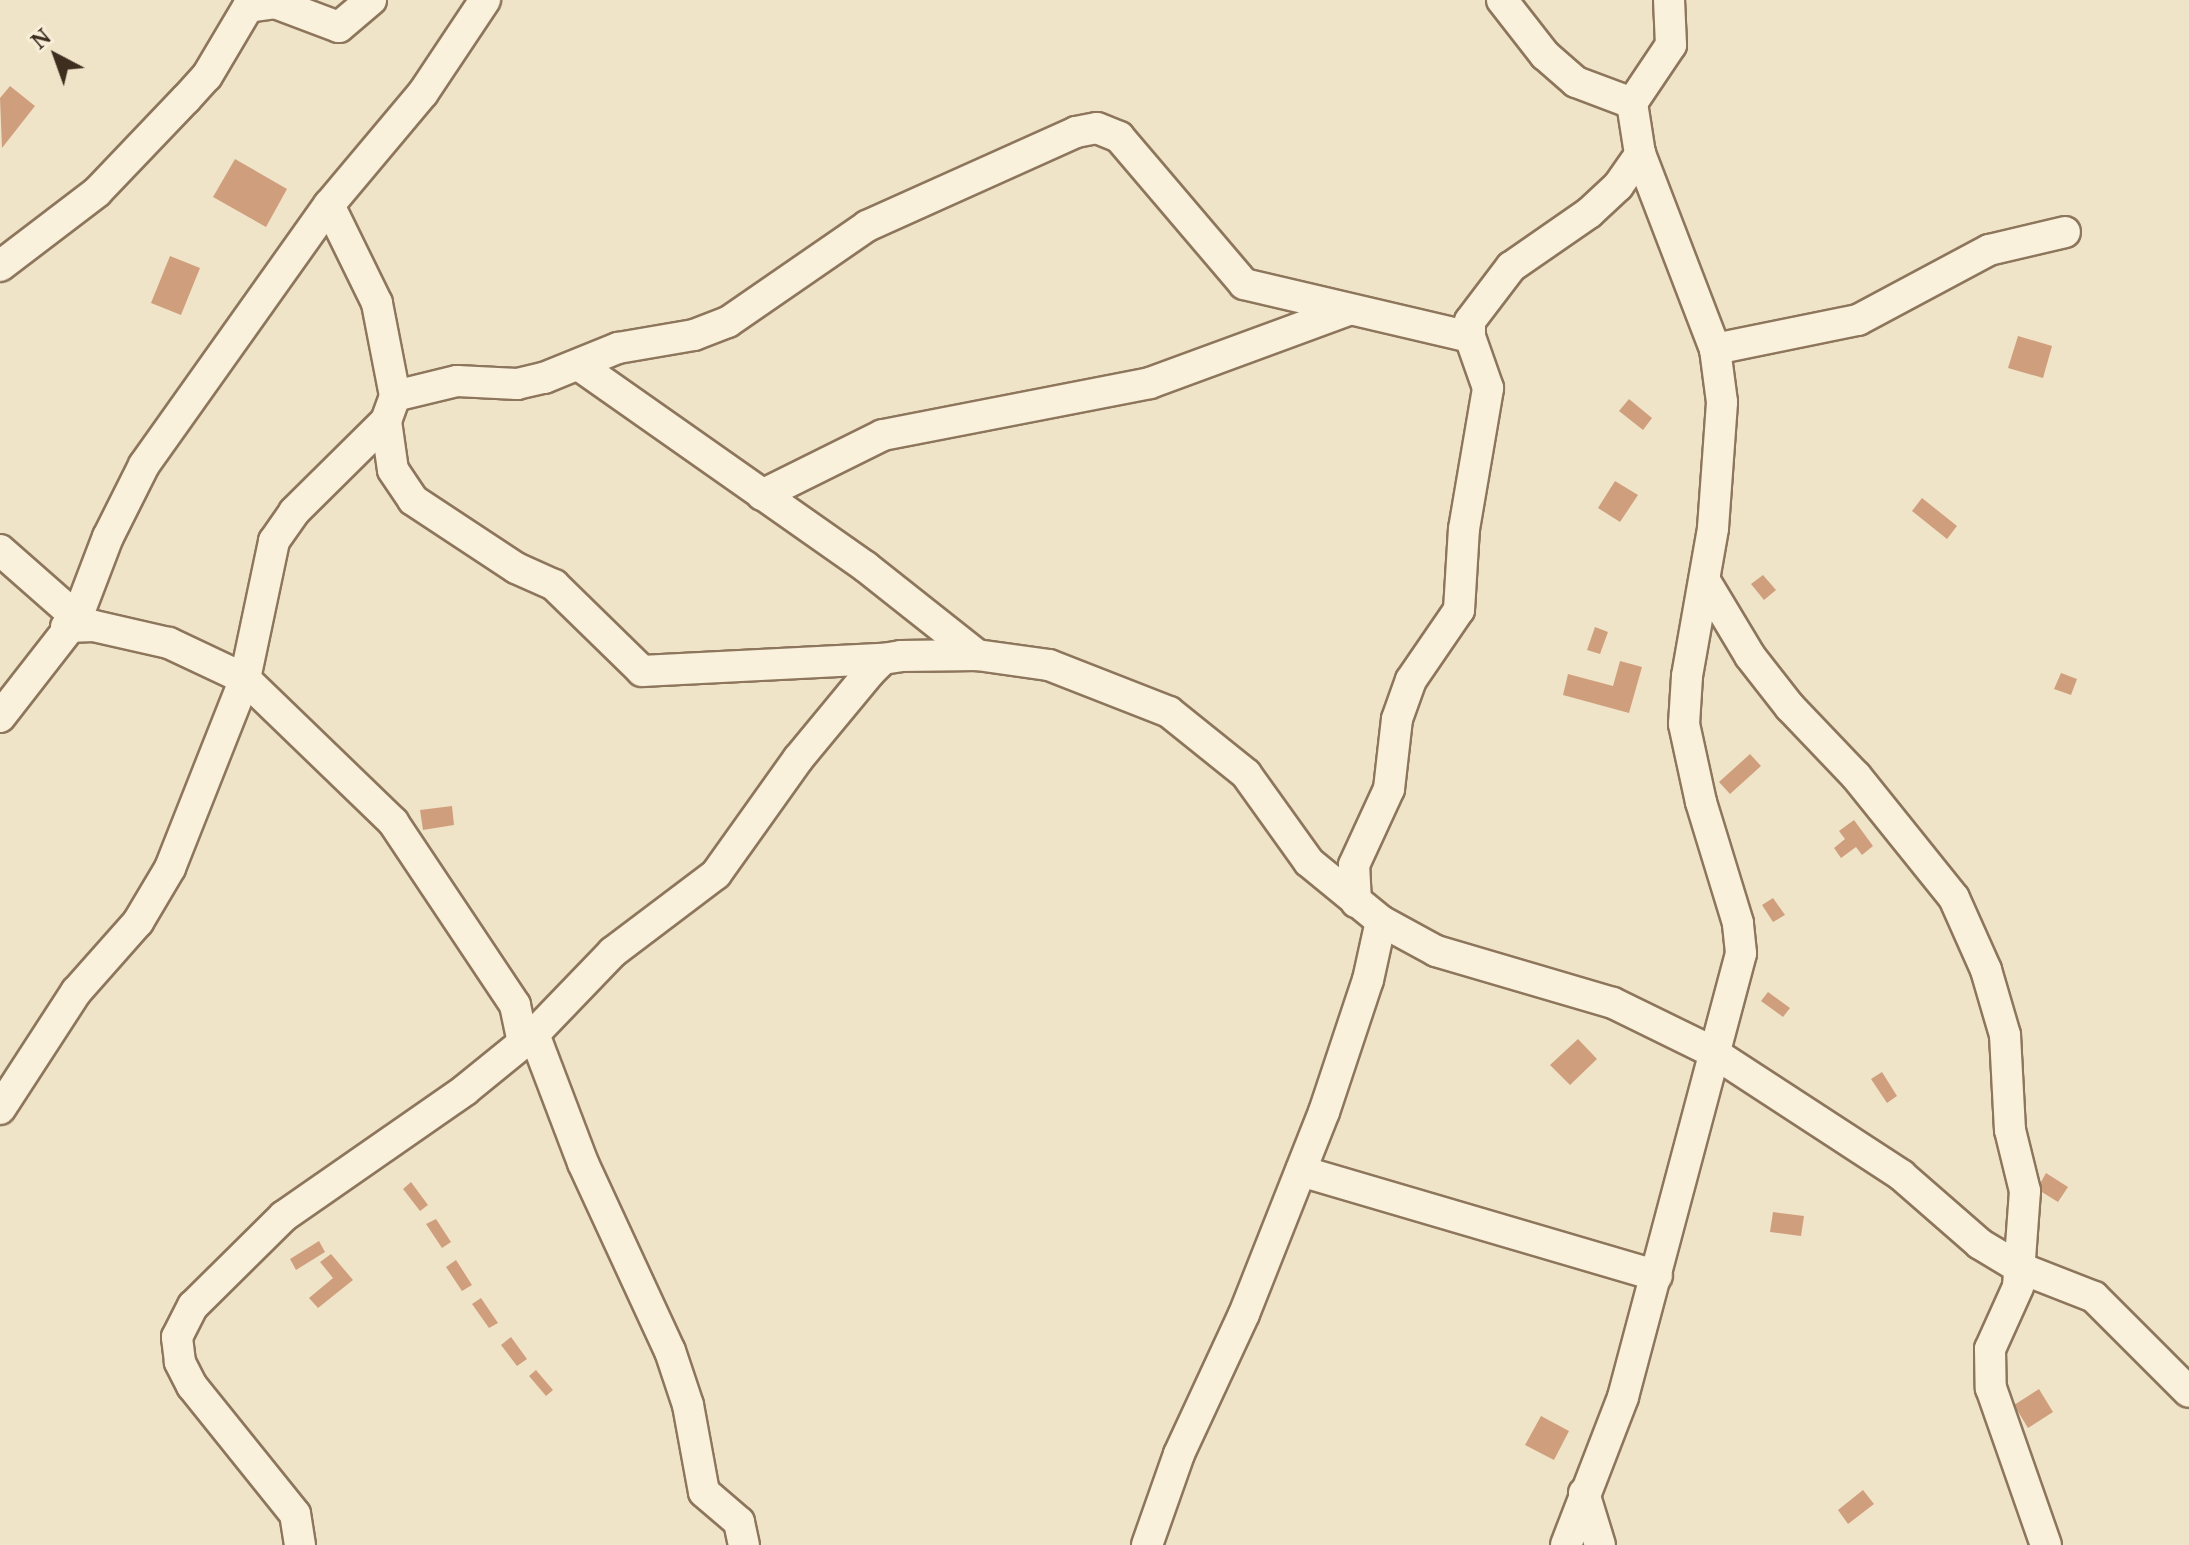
<!DOCTYPE html>
<html>
<head>
<meta charset="utf-8">
<style>
	body { margin:0 }
	#map { position:relative; width:2189px; height:1545px; overflow:hidden; background:#f0e4c8; font-family:"Noto Serif",serif }
	div>[style] { position:absolute }
	.building>* { inset:0; background:#cf9f7d }
	.roads { filter:drop-shadow(2px 0 #8d765c) drop-shadow(-2px 0 #8d765c) drop-shadow(0 2px #8d765c) drop-shadow(0 -2px #8d765c) }
	.minor>* { height:30px; margin:-15px; padding:0 15px; transform-origin:15px; border-radius:15px; background:#faf1dc }
	span { translate:-50% -50%; white-space:nowrap; text-align:center; line-height:1.15; -webkit-text-stroke:6px #f7eed8; paint-order:stroke }
	.north { position:absolute; left:16px; top:16px; width:80px; height:80px; -webkit-text-stroke:6px #f7eed8; paint-order:stroke; rotate:319deg; font-size:22px; font-weight:700; line-height:32px; text-align:center; color:#3d2e20 }
	.north::after { content:''; display:block; margin:auto; width:28px; height:36px; background:#3d2e20; clip-path:polygon(50% 0,100% 100%,50% 72%,0 100%) }
</style>
</head>
<body>
<div id="map">
	<div class="building">
		<i style="clip-path:polygon(10px 86px,35px 106px,2px 148px,0 98px)"></i>
		<i style="clip-path:polygon(235px 159px,287px 189px,266px 227px,213px 197px)"></i>
		<i style="clip-path:polygon(170px 256px,200px 268px,181px 315px,151px 303px)"></i>
		<i style="clip-path:polygon(2018px 336px,2052px 346px,2043px 378px,2008px 368px)"></i>
		<i style="clip-path:polygon(1629px 399px,1652px 418px,1643px 430px,1619px 411px)"></i>
		<i style="clip-path:polygon(1615px 481px,1638px 495px,1620px 522px,1598px 508px)"></i>
		<i style="clip-path:polygon(1922px 498px,1957px 526px,1947px 539px,1912px 511px)"></i>
		<i style="clip-path:polygon(1763px 575px,1776px 590px,1764px 600px,1751px 584px)"></i>
		<i style="clip-path:polygon(1595px 627px,1608px 632px,1600px 654px,1587px 650px)"></i>
		<i style="clip-path:polygon(1620px 661px,1642px 667px,1629px 713px,1563px 695px,1568px 674px,1613px 686px)"></i>
		<i style="clip-path:polygon(2061px 673px,2077px 679px,2071px 695px,2054px 689px)"></i>
		<i style="clip-path:polygon(1750px 754px,1761px 766px,1730px 794px,1719px 782px)"></i>
		<i style="clip-path:polygon(452px 806px,454px 825px,423px 830px,420px 810px)"></i>
		<i style="clip-path:polygon(1854px 820px,1873px 846px,1862px 855px,1856px 847px,1841px 858px,1834px 848px,1845px 839px,1839px 831px)"></i>
		<i style="clip-path:polygon(1773px 898px,1785px 915px,1773px 922px,1762px 905px)"></i>
		<i style="clip-path:polygon(1768px 992px,1790px 1008px,1783px 1017px,1761px 1001px)"></i>
		<i style="clip-path:polygon(1578px 1039px,1597px 1059px,1570px 1085px,1550px 1065px)"></i>
		<i style="clip-path:polygon(1882px 1072px,1897px 1096px,1887px 1103px,1871px 1079px)"></i>
		<i style="clip-path:polygon(2046px 1173px,2068px 1187px,2058px 1202px,2037px 1189px)"></i>
		<i style="clip-path:polygon(411px 1182px,428px 1205px,420px 1211px,403px 1189px)"></i>
		<i style="clip-path:polygon(1773px 1212px,1804px 1216px,1801px 1236px,1770px 1232px)"></i>
		<i style="clip-path:polygon(436px 1219px,451px 1242px,442px 1248px,426px 1224px)"></i>
		<i style="clip-path:polygon(319px 1241px,325px 1252px,296px 1270px,290px 1259px)"></i>
		<i style="clip-path:polygon(331px 1254px,353px 1280px,318px 1308px,309px 1298px,333px 1278px,320px 1262px)"></i>
		<i style="clip-path:polygon(456px 1260px,472px 1285px,462px 1291px,446px 1267px)"></i>
		<i style="clip-path:polygon(481px 1298px,498px 1323px,489px 1328px,472px 1304px)"></i>
		<i style="clip-path:polygon(511px 1337px,527px 1359px,517px 1366px,501px 1345px)"></i>
		<i style="clip-path:polygon(536px 1370px,553px 1390px,546px 1396px,529px 1376px)"></i>
		<i style="clip-path:polygon(2039px 1389px,2053px 1412px,2028px 1428px,2014px 1405px)"></i>
		<i style="clip-path:polygon(1541px 1416px,1569px 1431px,1554px 1460px,1525px 1445px)"></i>
		<i style="clip-path:polygon(1863px 1490px,1874px 1504px,1848px 1524px,1838px 1510px)"></i>
	</div>
	<div class="roads">
		<div class="minor">
			<i style="left:1502px;top:0;width:70px;rotate:52deg"></i>
			<i style="left:1545px;top:55px;width:41px;rotate:41.1deg"></i>
			<i style="left:1576px;top:82px;width:60px;rotate:20.6deg"></i>
			<i style="left:0;top:266px;width:122px;rotate:-37.3deg"></i>
			<i style="left:97px;top:192px;width:129px;rotate:-46.3deg"></i>
			<i style="left:186px;top:99px;width:31px;rotate:-48deg"></i>
			<i style="left:207px;top:76px;width:80px;rotate:-59.3deg"></i>
			<i style="left:248px;top:7px;width:27px;rotate:-8deg"></i>
			<i style="left:275px;top:3px;width:68px;rotate:20.6deg"></i>
			<i style="left:339px;top:27px;width:42px;rotate:-40.2deg"></i>
			<i style="left:1715px;top:349px;width:146px;rotate:-11.5deg"></i>
			<i style="left:1858px;top:320px;width:149px;rotate:-28.1deg"></i>
			<i style="left:1989px;top:250px;width:78px;rotate:-13.3deg"></i>
			<i style="left:580px;top:366px;width:350px;rotate:35.1deg"></i>
			<i style="left:866px;top:567px;width:142px;rotate:38.4deg"></i>
			<i style="left:395px;top:396px;width:64px;rotate:-13.6deg"></i>
			<i style="left:457px;top:381px;width:60px;rotate:2.9deg"></i>
			<i style="left:517px;top:384px;width:28px;rotate:-13deg"></i>
			<i style="left:544px;top:378px;width:80px;rotate:-22.1deg"></i>
			<i style="left:618px;top:348px;width:77px;rotate:-9.7deg"></i>
			<i style="left:694px;top:335px;width:36px;rotate:-21deg"></i>
			<i style="left:728px;top:322px;width:169px;rotate:-34.6deg"></i>
			<i style="left:867px;top:226px;width:229px;rotate:-24.2deg"></i>
			<i style="left:1076px;top:132px;width:21px;rotate:-11deg"></i>
			<i style="left:1097px;top:128px;width:24px;rotate:22deg"></i>
			<i style="left:1119px;top:137px;width:193px;rotate:49.6deg"></i>
			<i style="left:1244px;top:284px;width:232px;rotate:13.2deg"></i>
			<i style="left:386px;top:421px;width:49px;rotate:81.9deg"></i>
			<i style="left:393px;top:470px;width:36px;rotate:56deg"></i>
			<i style="left:413px;top:500px;width:123px;rotate:33.4deg"></i>
			<i style="left:516px;top:568px;width:42px;rotate:24.1deg"></i>
			<i style="left:554px;top:585px;width:123px;rotate:44.3deg"></i>
			<i style="left:642px;top:671px;width:241px;rotate:-2.9deg"></i>
			<i style="left:762px;top:495px;width:135px;rotate:-26.4deg"></i>
			<i style="left:883px;top:435px;width:272px;rotate:-11deg"></i>
			<i style="left:1150px;top:383px;width:211px;rotate:-20.2deg"></i>
			<i style="left:0;top:550px;width:103px;rotate:41.4deg"></i>
			<i style="left:1705px;top:581px;width:87px;rotate:59deg"></i>
			<i style="left:1750px;top:656px;width:65px;rotate:51.9deg"></i>
			<i style="left:1790px;top:707px;width:95px;rotate:46.3deg"></i>
			<i style="left:1856px;top:776px;width:156px;rotate:51.2deg"></i>
			<i style="left:1954px;top:898px;width:79px;rotate:66deg"></i>
			<i style="left:1986px;top:970px;width:68px;rotate:73.7deg"></i>
			<i style="left:2005px;top:1035px;width:95px;rotate:87deg"></i>
			<i style="left:2010px;top:1130px;width:63px;rotate:76.2deg"></i>
			<i style="left:2025px;top:1191px;width:96px;rotate:94.2deg"></i>
			<i style="left:2018px;top:1287px;width:68px;rotate:114.3deg"></i>
			<i style="left:1990px;top:1349px;width:39px;rotate:89deg"></i>
			<i style="left:1991px;top:1388px;width:166px;rotate:70.7deg"></i>
			<i style="left:66px;top:627px;width:28px;rotate:-2deg"></i>
			<i style="left:94px;top:626px;width:77px;rotate:12.8deg"></i>
			<i style="left:169px;top:643px;width:84px;rotate:25.3deg"></i>
			<i style="left:245px;top:679px;width:206px;rotate:44deg"></i>
			<i style="left:393px;top:822px;width:220px;rotate:56.3deg"></i>
			<i style="left:515px;top:1005px;width:38px;rotate:78deg"></i>
			<i style="left:0;top:717px;width:125px;rotate:-52.1deg"></i>
			<i style="left:77px;top:618px;width:87px;rotate:-69.1deg"></i>
			<i style="left:108px;top:537px;width:80px;rotate:-63.4deg"></i>
			<i style="left:144px;top:465px;width:319px;rotate:-54.6deg"></i>
			<i style="left:329px;top:205px;width:146px;rotate:-50deg"></i>
			<i style="left:423px;top:93px;width:112px;rotate:-56.3deg"></i>
			<i style="left:1356px;top:902px;width:37px;rotate:-93deg"></i>
			<i style="left:1354px;top:865px;width:84px;rotate:-65.3deg"></i>
			<i style="left:1389px;top:789px;width:70px;rotate:-83.5deg"></i>
			<i style="left:1397px;top:719px;width:41px;rotate:-70.3deg"></i>
			<i style="left:1411px;top:680px;width:85px;rotate:-55.6deg"></i>
			<i style="left:1459px;top:610px;width:81px;rotate:-86.5deg"></i>
			<i style="left:1464px;top:529px;width:143px;rotate:-80.3deg"></i>
			<i style="left:1488px;top:388px;width:54px;rotate:-109.4deg"></i>
			<i style="left:1470px;top:337px;width:16px;rotate:-90deg"></i>
			<i style="left:1470px;top:321px;width:68px;rotate:-52.8deg"></i>
			<i style="left:1511px;top:267px;width:95px;rotate:-34.7deg"></i>
			<i style="left:1589px;top:213px;width:40px;rotate:-43deg"></i>
			<i style="left:1618px;top:186px;width:39px;rotate:-55deg"></i>
			<i style="left:534px;top:1034px;width:138px;rotate:69.2deg"></i>
			<i style="left:583px;top:1163px;width:207px;rotate:65.2deg"></i>
			<i style="left:670px;top:1351px;width:57px;rotate:71.6deg"></i>
			<i style="left:688px;top:1405px;width:88px;rotate:79.6deg"></i>
			<i style="left:704px;top:1492px;width:46px;rotate:40.6deg"></i>
			<i style="left:739px;top:1522px;width:24px;rotate:78deg"></i>
			<i style="left:0;top:1109px;width:140px;rotate:-57deg"></i>
			<i style="left:76px;top:992px;width:94px;rotate:-48.5deg"></i>
			<i style="left:138px;top:922px;width:63px;rotate:-59.3deg"></i>
			<i style="left:170px;top:868px;width:203px;rotate:-68.4deg"></i>
			<i style="left:245px;top:679px;width:141px;rotate:-78.1deg"></i>
			<i style="left:274px;top:541px;width:35px;rotate:-55deg"></i>
			<i style="left:294px;top:512px;width:129px;rotate:-44.7deg"></i>
			<i style="left:386px;top:421px;width:27px;rotate:-70deg"></i>
			<i style="left:395px;top:396px;width:95px;rotate:-101deg"></i>
			<i style="left:377px;top:303px;width:109px;rotate:-116.1deg"></i>
			<i style="left:1301px;top:1171px;width:371px;rotate:16.4deg"></i>
			<i style="left:1584px;top:1493px;width:54px;rotate:72.9deg"></i>
			<i style="left:300px;top:1545px;width:31px;rotate:-99deg"></i>
			<i style="left:295px;top:1514px;width:164px;rotate:-128.8deg"></i>
			<i style="left:192px;top:1386px;width:27px;rotate:-117deg"></i>
			<i style="left:180px;top:1362px;width:25px;rotate:-97deg"></i>
			<i style="left:177px;top:1337px;width:35px;rotate:-63deg"></i>
			<i style="left:193px;top:1306px;width:128px;rotate:-44.7deg"></i>
			<i style="left:284px;top:1216px;width:221px;rotate:-34.8deg"></i>
			<i style="left:465px;top:1090px;width:89px;rotate:-39.1deg"></i>
			<i style="left:534px;top:1034px;width:114px;rotate:-46.1deg"></i>
			<i style="left:613px;top:952px;width:129px;rotate:-37.1deg"></i>
			<i style="left:716px;top:874px;width:141px;rotate:-54.5deg"></i>
			<i style="left:798px;top:759px;width:113px;rotate:-50.4deg"></i>
			<i style="left:870px;top:672px;width:18px;rotate:-45deg"></i>
			<i style="left:883px;top:659px;width:18px;rotate:-9deg"></i>
			<i style="left:901px;top:656px;width:76px;rotate:-0.8deg"></i>
			<i style="left:977px;top:655px;width:73px;rotate:7.9deg"></i>
			<i style="left:1049px;top:665px;width:129px;rotate:21.4deg"></i>
			<i style="left:1169px;top:712px;width:99px;rotate:38.8deg"></i>
			<i style="left:1246px;top:774px;width:108px;rotate:54.4deg"></i>
			<i style="left:1309px;top:862px;width:93px;rotate:39.3deg"></i>
			<i style="left:1381px;top:921px;width:63px;rotate:28.6deg"></i>
			<i style="left:1436px;top:951px;width:184px;rotate:16.4deg"></i>
			<i style="left:1613px;top:1003px;width:109px;rotate:26.1deg"></i>
			<i style="left:1711px;top:1051px;width:227px;rotate:33.1deg"></i>
			<i style="left:1901px;top:1175px;width:105px;rotate:41.1deg"></i>
			<i style="left:1980px;top:1244px;width:47px;rotate:31deg"></i>
			<i style="left:2020px;top:1268px;width:79px;rotate:21.4deg"></i>
			<i style="left:2094px;top:1297px;width:134px;rotate:45deg"></i>
			<i style="left:1147px;top:1545px;width:96px;rotate:-70.6deg"></i>
			<i style="left:1179px;top:1454px;width:154px;rotate:-65.1deg"></i>
			<i style="left:1244px;top:1314px;width:217px;rotate:-68.4deg"></i>
			<i style="left:1324px;top:1112px;width:139px;rotate:-71.6deg"></i>
			<i style="left:1368px;top:980px;width:60px;rotate:-77.6deg"></i>
			<i style="left:1566px;top:1545px;width:159px;rotate:-68.9deg"></i>
			<i style="left:1623px;top:1397px;width:459px;rotate:-75.1deg"></i>
			<i style="left:1741px;top:953px;width:30px;rotate:-96deg"></i>
			<i style="left:1738px;top:923px;width:127px;rotate:-107deg"></i>
			<i style="left:1701px;top:802px;width:80px;rotate:-102.3deg"></i>
			<i style="left:1684px;top:724px;width:48px;rotate:-86.4deg"></i>
			<i style="left:1687px;top:676px;width:150px;rotate:-80deg"></i>
			<i style="left:1713px;top:528px;width:126px;rotate:-85.9deg"></i>
			<i style="left:1722px;top:402px;width:53px;rotate:-97.5deg"></i>
			<i style="left:1715px;top:349px;width:209px;rotate:-111deg"></i>
			<i style="left:1640px;top:154px;width:52px;rotate:-98.9deg"></i>
			<i style="left:1632px;top:103px;width:70px;rotate:-56.1deg"></i>
			<i style="left:1671px;top:45px;width:45px;rotate:-92.5deg"></i>
		</div>
	</div>
	<div class="north">N</div>
</div>
</body>
</html>
